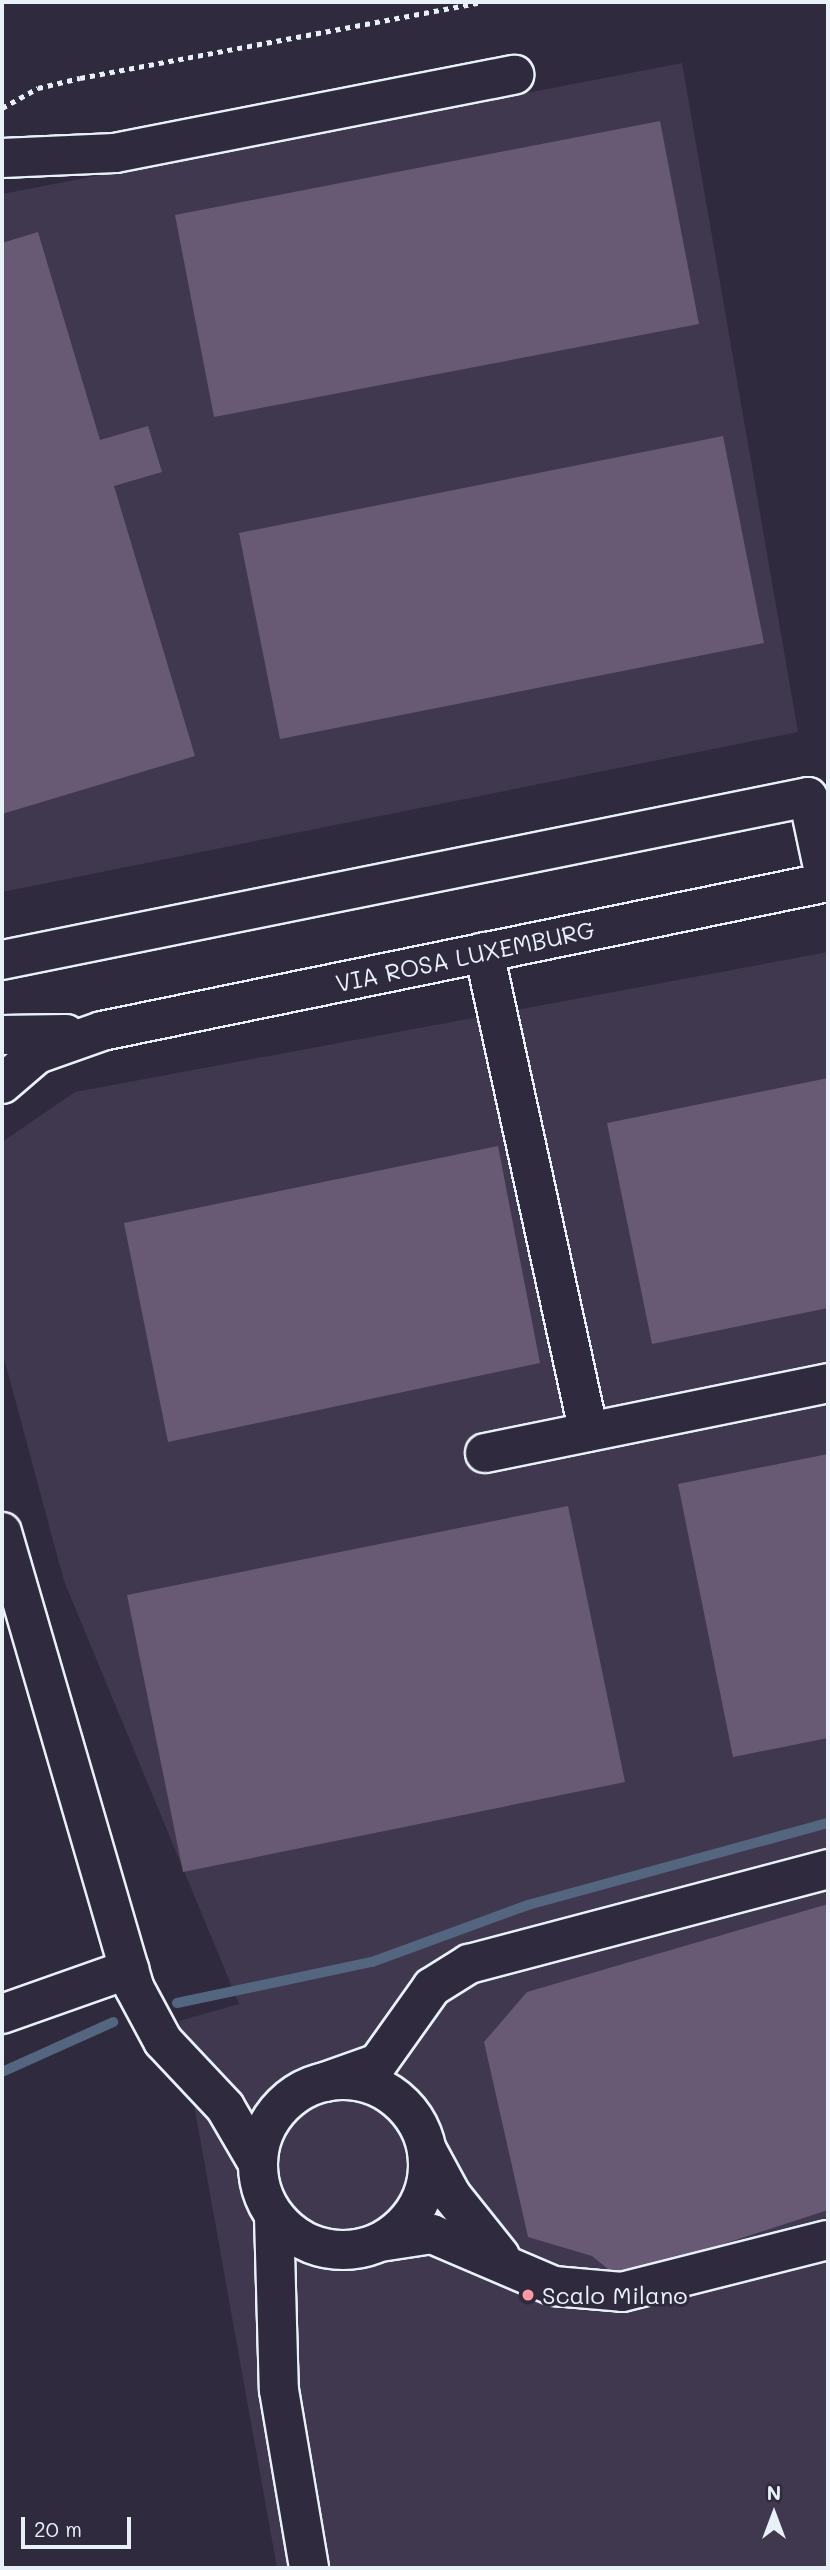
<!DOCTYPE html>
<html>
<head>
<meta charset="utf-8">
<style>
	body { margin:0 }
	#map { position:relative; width:830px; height:2570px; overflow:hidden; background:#2f2a3d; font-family:Mali,sans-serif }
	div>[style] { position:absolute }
	.built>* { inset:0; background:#40384e }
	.stream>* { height:10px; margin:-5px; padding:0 5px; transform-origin:5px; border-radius:5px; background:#54667f }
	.building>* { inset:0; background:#685975 }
	.path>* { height:4.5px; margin-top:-2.25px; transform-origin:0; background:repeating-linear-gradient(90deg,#e8f1f8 0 5px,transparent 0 10px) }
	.roads { filter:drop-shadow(2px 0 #e8f1f8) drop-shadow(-2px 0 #e8f1f8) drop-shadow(0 2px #e8f1f8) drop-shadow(0 -2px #e8f1f8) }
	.minor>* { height:38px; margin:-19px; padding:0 19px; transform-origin:19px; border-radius:19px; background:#2f2a3d }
	.minor>.ring { margin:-19px; padding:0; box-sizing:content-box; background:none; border:38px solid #2f2a3d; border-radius:50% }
	.dots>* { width:19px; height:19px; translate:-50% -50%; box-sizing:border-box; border:4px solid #2f2a3d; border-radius:50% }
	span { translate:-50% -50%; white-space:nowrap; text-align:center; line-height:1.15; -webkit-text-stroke:6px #2f2a3d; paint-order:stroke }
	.street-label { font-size:24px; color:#e8f1f8 }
	.poi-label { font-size:24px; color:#e8f1f8 }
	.left { translate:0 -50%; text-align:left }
	.frame { position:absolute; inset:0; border:4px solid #e8f1f8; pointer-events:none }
	.north { position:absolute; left:739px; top:2479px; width:70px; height:70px; -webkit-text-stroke:5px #2f2a3d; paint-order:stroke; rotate:0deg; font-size:19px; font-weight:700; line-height:28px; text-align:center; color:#e8f1f8 }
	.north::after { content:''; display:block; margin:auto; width:24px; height:32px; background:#e8f1f8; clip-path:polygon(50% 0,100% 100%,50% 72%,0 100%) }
	.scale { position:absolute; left:21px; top:2517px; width:110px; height:32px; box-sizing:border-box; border:4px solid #e8f1f8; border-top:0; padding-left:9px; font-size:21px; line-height:24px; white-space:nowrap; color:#e8f1f8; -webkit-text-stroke:5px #2f2a3d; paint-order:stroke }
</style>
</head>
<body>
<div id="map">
	<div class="built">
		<i style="clip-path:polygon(682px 63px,798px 732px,2px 892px,2px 194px)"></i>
		<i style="clip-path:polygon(828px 952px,828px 2568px,277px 2568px,179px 2021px,239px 2004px,64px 1581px,2px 1351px,2px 1142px,75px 1092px)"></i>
	</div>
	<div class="stream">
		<i style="left:177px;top:2003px;width:199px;rotate:-11.9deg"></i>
		<i style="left:372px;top:1962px;width:166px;rotate:-20.1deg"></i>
		<i style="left:528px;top:1905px;width:311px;rotate:-15.3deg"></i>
		<i style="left:2px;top:2072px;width:122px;rotate:-24.2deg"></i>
	</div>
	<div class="building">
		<i style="clip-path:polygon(660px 121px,699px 324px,214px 417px,175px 215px)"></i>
		<i style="clip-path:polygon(38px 232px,100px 440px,148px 426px,162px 472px,114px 486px,195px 756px,2px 814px,2px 243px)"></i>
		<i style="clip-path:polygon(723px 436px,764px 643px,280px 739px,239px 533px)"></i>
		<i style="clip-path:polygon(828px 1078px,828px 1308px,652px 1344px,607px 1123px)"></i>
		<i style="clip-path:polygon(498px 1146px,540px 1363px,168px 1442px,124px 1223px)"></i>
		<i style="clip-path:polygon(828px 1454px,828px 1738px,733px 1757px,678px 1484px)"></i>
		<i style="clip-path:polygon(568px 1506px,625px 1782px,183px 1872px,127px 1595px)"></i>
		<i style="clip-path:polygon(828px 1904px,828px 2210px,619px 2278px,592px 2256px,528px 2237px,484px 2042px,527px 1992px)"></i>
	</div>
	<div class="path">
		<i style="left:2px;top:108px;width:41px;rotate:-29.1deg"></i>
		<i style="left:38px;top:88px;width:43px;rotate:-13.4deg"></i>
		<i style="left:80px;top:78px;width:408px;rotate:-10.7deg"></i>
	</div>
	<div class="roads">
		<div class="minor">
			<i style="left:2px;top:158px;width:113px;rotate:-2.5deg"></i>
			<i style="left:115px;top:153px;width:407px;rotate:-11.1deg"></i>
			<i style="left:484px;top:952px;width:491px;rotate:77.7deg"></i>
			<i style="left:2px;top:960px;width:822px;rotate:-11.43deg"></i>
			<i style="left:808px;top:797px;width:87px;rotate:78deg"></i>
			<i style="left:2px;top:1035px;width:64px;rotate:-0.9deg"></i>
			<i style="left:2px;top:1084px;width:46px;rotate:-40.6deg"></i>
			<i style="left:37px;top:1054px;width:69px;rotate:-19.5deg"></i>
			<i style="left:102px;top:1031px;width:741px;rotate:-11.6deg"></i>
			<i style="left:485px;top:1453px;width:350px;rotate:-11.5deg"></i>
			<i style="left:2px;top:1532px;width:474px;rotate:73.8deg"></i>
			<i style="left:134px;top:1987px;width:61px;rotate:61.8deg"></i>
			<i style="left:163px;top:2041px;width:91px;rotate:46.8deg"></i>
			<i style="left:225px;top:2107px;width:64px;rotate:59.8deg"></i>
			<i style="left:2px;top:2014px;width:135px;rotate:-19.5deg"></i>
			<i class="ring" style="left:258px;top:2080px;width:132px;height:132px"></i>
			<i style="left:325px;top:2082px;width:56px;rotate:-19.7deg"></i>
			<i style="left:378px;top:2063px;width:93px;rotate:-54.6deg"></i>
			<i style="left:432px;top:1987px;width:44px;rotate:-31.9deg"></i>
			<i style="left:469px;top:1964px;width:371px;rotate:-14.8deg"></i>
			<i style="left:427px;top:2150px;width:52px;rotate:61.5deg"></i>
			<i style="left:452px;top:2196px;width:77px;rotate:51.3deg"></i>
			<i style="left:274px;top:2216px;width:174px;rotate:88.4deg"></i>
			<i style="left:279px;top:2390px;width:181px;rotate:80.4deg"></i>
			<i style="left:380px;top:2242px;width:53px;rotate:-8.7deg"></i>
			<i style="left:432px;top:2234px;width:133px;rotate:23.1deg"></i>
			<i style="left:554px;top:2286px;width:68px;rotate:5deg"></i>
			<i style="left:622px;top:2292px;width:212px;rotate:-14.2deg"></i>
		</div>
	</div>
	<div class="dots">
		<i style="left:528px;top:2295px;background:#ff9aa2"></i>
	</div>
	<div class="street-label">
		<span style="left:465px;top:956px;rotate:-12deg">VIA ROSA LUXEMBURG</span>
	</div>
	<div class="poi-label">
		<span class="left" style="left:542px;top:2295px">Scalo Milano</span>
	</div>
	<div class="frame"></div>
	<div class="north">N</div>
	<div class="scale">20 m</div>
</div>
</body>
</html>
